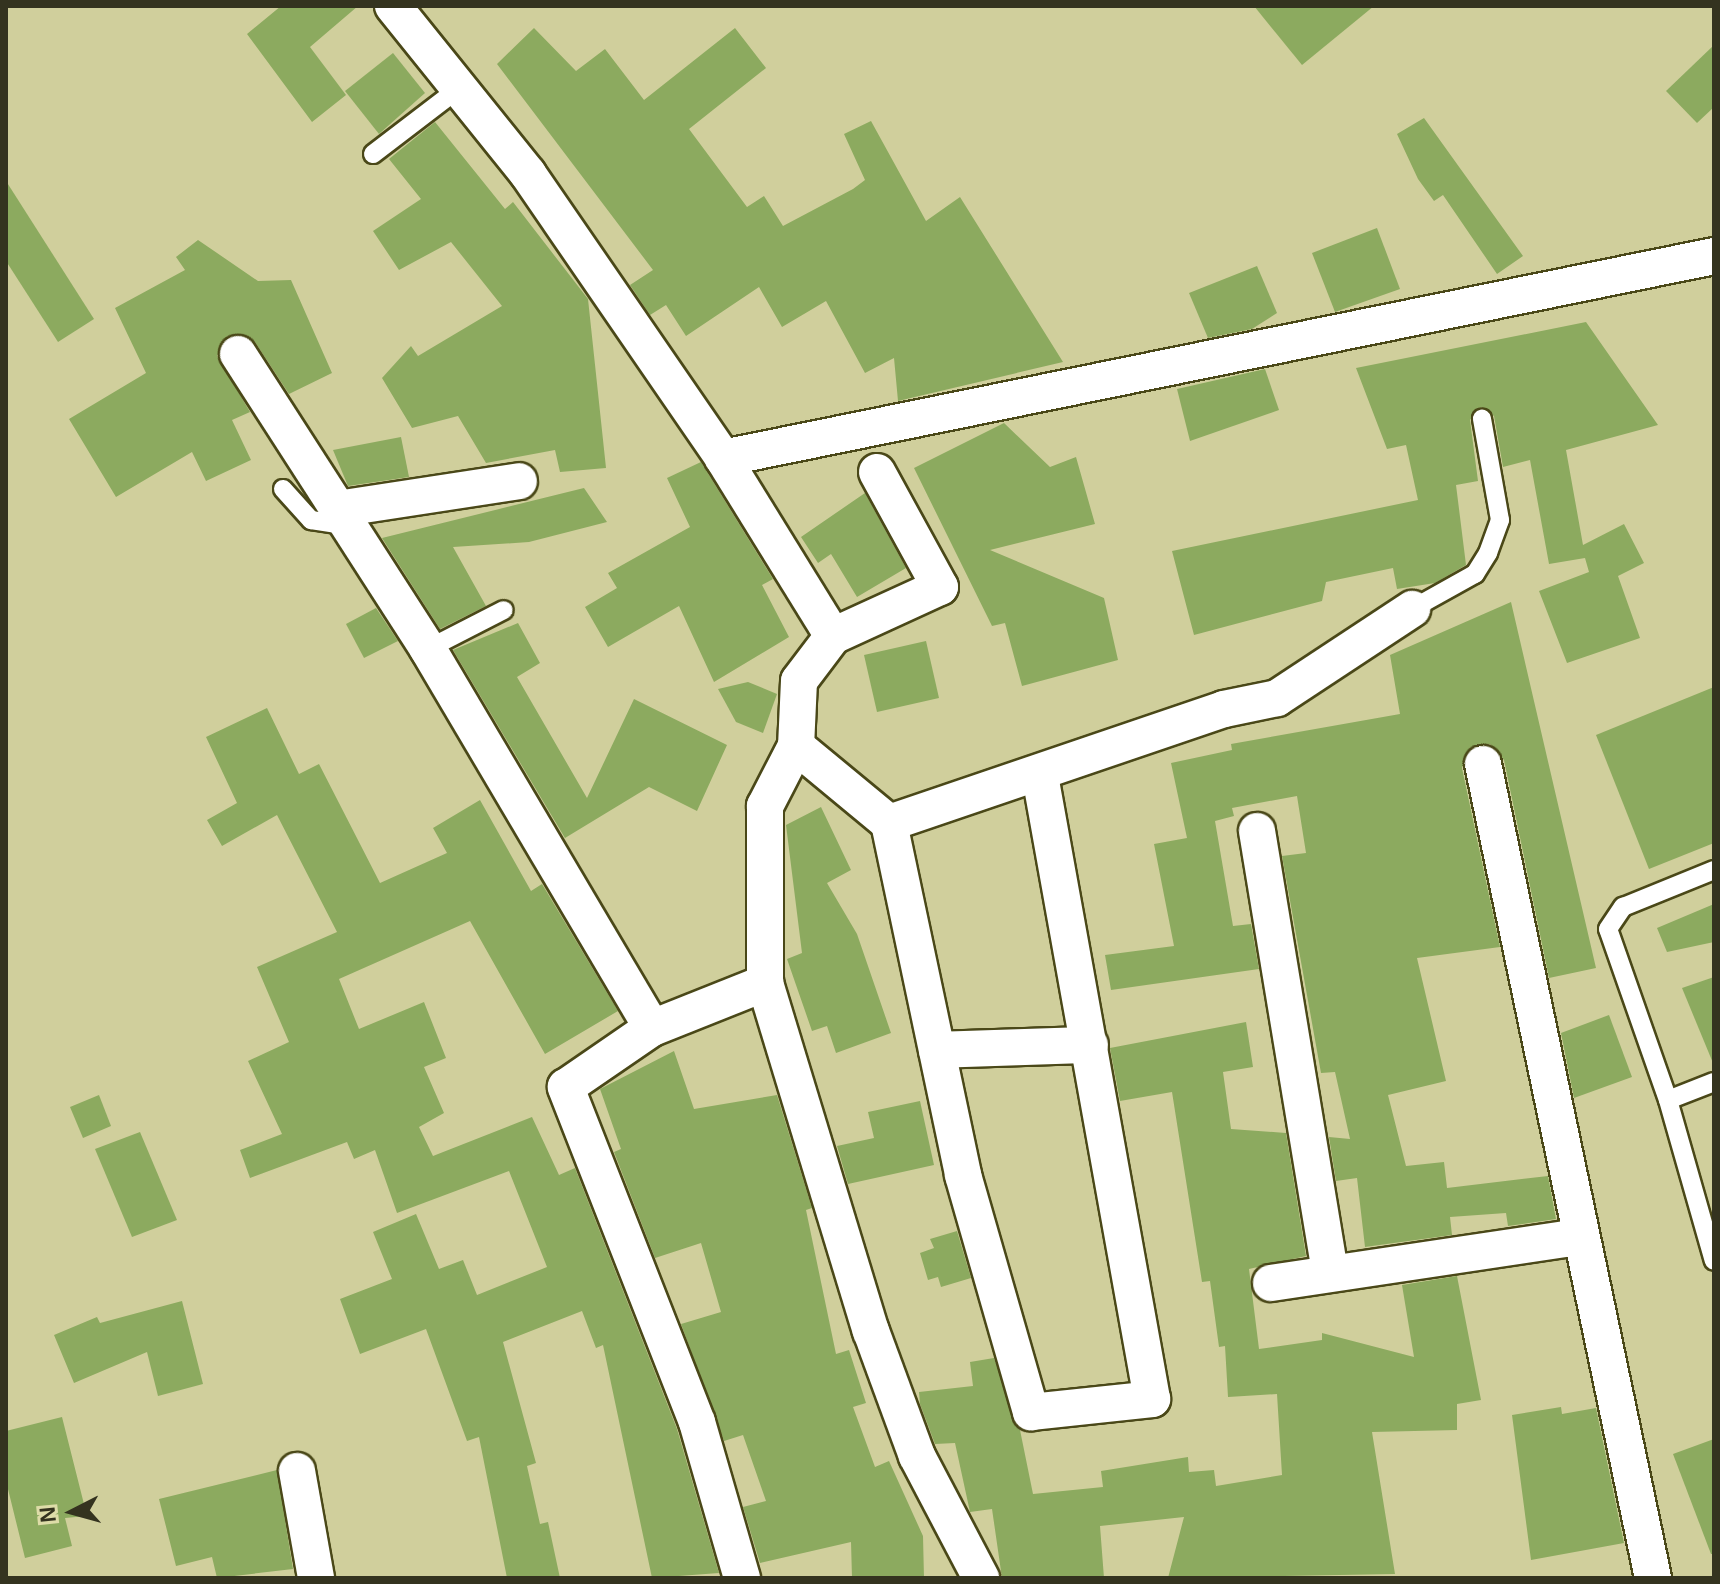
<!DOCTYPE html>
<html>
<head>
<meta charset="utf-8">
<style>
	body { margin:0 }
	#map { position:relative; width:1720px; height:1584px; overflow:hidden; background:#d0cf9c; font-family:Helvetica,sans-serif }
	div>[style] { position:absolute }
	.building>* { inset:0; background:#8caa5f }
	.roads { filter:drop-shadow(2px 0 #4a4818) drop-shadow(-2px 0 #4a4818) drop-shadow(0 2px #4a4818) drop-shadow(0 -2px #4a4818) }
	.lane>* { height:18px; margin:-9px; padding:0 9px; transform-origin:9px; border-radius:9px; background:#fff }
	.street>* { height:36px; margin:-18px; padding:0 18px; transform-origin:18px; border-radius:18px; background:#fff }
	span { translate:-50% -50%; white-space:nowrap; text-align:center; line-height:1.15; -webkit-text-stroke:8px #dddca8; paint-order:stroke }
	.frame { position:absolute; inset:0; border:8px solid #34331f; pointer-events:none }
	.north { position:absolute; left:32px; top:1472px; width:80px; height:80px; -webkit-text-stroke:6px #dddca8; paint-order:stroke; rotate:264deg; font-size:22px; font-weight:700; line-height:32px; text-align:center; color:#34331f }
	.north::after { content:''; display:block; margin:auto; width:28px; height:36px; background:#34331f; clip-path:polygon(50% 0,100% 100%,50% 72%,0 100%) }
</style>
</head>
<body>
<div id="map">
	<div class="building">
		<i style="clip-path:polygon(281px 6px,358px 6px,310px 47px,346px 95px,312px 122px,247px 34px)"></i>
		<i style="clip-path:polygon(1254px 6px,1374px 6px,1302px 65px)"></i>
		<i style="clip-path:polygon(534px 28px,576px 71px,605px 49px,644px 100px,735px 28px,766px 68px,689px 129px,747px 207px,764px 196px,783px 226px,853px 189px,865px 180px,844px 134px,871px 121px,926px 221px,960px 197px,1063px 362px,898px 401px,894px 358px,865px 373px,826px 301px,782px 327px,759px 287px,686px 336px,666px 305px,650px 315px,630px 285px,653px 270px,497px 64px)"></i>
		<i style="clip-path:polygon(1714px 45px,1714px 107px,1697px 123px,1666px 91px)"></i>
		<i style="clip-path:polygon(393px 53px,425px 93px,379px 134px,345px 91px)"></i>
		<i style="clip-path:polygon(1424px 118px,1523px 256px,1497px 274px,1443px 195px,1434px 201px,1418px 179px,1397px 134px)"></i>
		<i style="clip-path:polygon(435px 122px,505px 209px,513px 202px,588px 299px,606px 468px,560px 472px,555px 450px,486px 463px,458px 416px,412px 428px,382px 378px,411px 346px,418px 356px,502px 306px,451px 242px,399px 270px,373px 231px,421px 199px,389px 159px)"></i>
		<i style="clip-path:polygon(6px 181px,94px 319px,58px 342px,6px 261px)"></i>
		<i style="clip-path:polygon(1377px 228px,1400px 289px,1335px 312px,1312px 253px)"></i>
		<i style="clip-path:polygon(198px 240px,258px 281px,291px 280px,332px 373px,289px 394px,255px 342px,227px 336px,217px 356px,250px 412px,232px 420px,251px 460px,206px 481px,192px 452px,116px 497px,69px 419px,146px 373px,115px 308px,185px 270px,176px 257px)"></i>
		<i style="clip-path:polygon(1257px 266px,1277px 313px,1252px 329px,1208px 338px,1189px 293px)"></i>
		<i style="clip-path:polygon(1586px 322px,1658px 425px,1566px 450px,1583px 545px,1624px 524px,1644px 563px,1618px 576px,1640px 638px,1567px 663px,1539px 591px,1589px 572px,1585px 558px,1549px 564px,1530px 460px,1503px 467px,1494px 416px,1481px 407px,1470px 420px,1478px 481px,1456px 485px,1466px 565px,1435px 583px,1397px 589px,1393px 568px,1326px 582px,1322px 601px,1194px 635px,1172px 551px,1418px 500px,1406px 445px,1387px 449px,1356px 368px)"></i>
		<i style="clip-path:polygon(1265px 369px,1279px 410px,1190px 441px,1177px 389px)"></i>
		<i style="clip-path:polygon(1004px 423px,1050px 467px,1076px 457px,1095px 524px,990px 550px,1104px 598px,1118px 660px,1022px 686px,1005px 623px,992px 626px,914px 468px)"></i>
		<i style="clip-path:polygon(401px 437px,409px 477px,348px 486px,333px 450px)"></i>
		<i style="clip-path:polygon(701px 462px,773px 579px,762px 585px,789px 637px,714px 682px,679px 606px,608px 647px,585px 607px,617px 588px,608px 573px,690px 527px,667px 478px)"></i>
		<i style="clip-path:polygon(584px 488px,607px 522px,529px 542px,453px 547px,486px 606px,440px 629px,382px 538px)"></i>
		<i style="clip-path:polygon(865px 493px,906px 568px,857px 597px,831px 554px,818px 563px,801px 537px)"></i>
		<i style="clip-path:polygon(1511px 602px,1596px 968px,1549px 978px,1504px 760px,1490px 744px,1470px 748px,1462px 768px,1500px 947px,1417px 958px,1446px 1081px,1388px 1095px,1406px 1166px,1444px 1162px,1447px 1188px,1548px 1176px,1556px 1219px,1508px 1226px,1506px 1213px,1450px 1217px,1452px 1235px,1365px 1247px,1357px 1178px,1336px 1181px,1329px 1137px,1350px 1139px,1335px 1072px,1321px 1073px,1282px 856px,1306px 853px,1297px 796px,1232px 808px,1234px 816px,1215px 821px,1233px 926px,1251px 924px,1259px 969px,1111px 990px,1105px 955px,1174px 946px,1154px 844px,1187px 838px,1171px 763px,1232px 750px,1231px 744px,1400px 714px,1390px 655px)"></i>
		<i style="clip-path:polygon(376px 608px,398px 641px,364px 658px,346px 624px)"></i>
		<i style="clip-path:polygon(518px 623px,540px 663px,517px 677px,587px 798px,634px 699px,727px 745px,697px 811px,649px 787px,565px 838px,453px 650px)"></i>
		<i style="clip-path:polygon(926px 641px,939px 698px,877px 712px,864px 655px)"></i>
		<i style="clip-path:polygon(748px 682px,777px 694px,763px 733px,736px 722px,718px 689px)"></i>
		<i style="clip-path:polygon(1714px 687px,1714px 843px,1649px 869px,1596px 735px)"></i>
		<i style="clip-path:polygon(267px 708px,299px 774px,319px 764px,380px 883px,447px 853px,433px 828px,480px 800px,531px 891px,542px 884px,618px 1011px,545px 1054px,470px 921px,339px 979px,359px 1029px,424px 1002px,446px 1058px,424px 1067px,444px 1113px,419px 1127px,433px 1156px,532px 1117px,559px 1175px,575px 1168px,677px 1429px,719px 1573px,652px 1578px,603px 1345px,596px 1348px,582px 1311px,503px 1342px,536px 1463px,527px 1466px,540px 1524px,548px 1522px,560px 1578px,507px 1578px,479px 1437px,467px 1441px,426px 1329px,360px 1354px,340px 1299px,392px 1279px,373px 1232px,416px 1214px,439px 1269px,463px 1260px,477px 1295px,547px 1267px,509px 1171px,397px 1213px,375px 1150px,354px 1159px,347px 1142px,250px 1178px,240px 1150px,282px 1134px,248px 1061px,289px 1042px,257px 967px,337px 932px,277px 815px,222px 846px,207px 820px,237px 803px,206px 737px)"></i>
		<i style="clip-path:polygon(821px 807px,851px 870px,827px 883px,857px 934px,891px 1033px,836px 1053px,827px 1026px,812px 1031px,787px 959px,802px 953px,786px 825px)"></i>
		<i style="clip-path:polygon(1714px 904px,1714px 942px,1667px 952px,1657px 928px)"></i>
		<i style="clip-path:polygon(1714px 977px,1714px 1063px,1713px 1063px,1682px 988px)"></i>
		<i style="clip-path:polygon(1609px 1015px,1632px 1077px,1574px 1098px,1561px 1033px)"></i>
		<i style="clip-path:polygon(1246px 1022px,1253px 1067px,1223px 1072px,1231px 1129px,1286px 1133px,1306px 1256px,1249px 1269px,1259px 1349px,1322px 1340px,1322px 1333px,1414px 1357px,1402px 1285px,1457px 1276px,1481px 1400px,1457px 1404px,1457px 1430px,1372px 1432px,1395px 1574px,1168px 1578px,1184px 1517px,1100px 1526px,1104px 1578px,1002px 1578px,992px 1509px,970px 1512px,955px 1443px,935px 1444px,920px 1404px,919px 1392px,973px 1386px,970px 1362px,994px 1358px,1020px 1430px,1033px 1494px,1103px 1487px,1101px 1471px,1188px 1457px,1189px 1472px,1214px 1470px,1216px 1486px,1282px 1475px,1277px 1394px,1228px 1397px,1225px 1346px,1219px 1347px,1210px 1281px,1202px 1282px,1172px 1092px,1120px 1101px,1110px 1048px)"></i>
		<i style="clip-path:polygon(674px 1051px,694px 1109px,777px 1095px,812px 1208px,806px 1210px,836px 1354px,849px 1350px,866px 1403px,853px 1407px,875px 1467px,889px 1461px,923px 1536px,924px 1578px,852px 1578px,851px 1542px,760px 1563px,743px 1507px,766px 1501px,743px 1435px,724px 1441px,681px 1324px,721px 1312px,701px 1243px,655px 1258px,614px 1152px,621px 1149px,600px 1089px)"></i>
		<i style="clip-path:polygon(99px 1095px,111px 1126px,83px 1138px,70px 1107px)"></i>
		<i style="clip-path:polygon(920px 1101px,934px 1165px,848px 1184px,837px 1146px,874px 1138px,868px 1112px)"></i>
		<i style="clip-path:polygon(140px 1132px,177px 1220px,132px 1237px,95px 1149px)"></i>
		<i style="clip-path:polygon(957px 1231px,971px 1278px,941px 1287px,938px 1277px,928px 1280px,920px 1253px,934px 1248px,930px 1239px)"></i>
		<i style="clip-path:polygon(182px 1301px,203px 1384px,158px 1396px,147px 1352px,74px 1383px,54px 1335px,97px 1317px,100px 1323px)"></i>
		<i style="clip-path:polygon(1561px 1407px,1562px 1414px,1596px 1408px,1624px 1543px,1531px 1560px,1512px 1415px)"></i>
		<i style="clip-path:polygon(62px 1417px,87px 1516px,65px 1518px,72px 1546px,25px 1558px,6px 1481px,6px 1431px)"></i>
		<i style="clip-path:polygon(1714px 1439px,1714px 1554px,1711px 1554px,1673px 1454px)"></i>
		<i style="clip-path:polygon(277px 1470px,293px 1569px,217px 1578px,212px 1557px,176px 1566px,159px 1499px)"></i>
	</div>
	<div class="roads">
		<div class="lane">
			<i style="left:373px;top:154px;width:107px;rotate:-37.4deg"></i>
			<i style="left:283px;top:489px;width:42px;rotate:47.9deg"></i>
			<i style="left:311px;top:520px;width:38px;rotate:9deg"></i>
			<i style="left:1412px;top:609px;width:72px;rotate:-29.1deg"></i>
			<i style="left:1475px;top:574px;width:25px;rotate:-58deg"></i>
			<i style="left:1488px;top:553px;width:35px;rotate:-70deg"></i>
			<i style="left:1500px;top:520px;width:103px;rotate:-100.1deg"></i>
			<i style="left:428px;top:649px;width:85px;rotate:-27.2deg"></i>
			<i style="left:1714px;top:1082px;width:49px;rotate:158.6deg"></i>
			<i style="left:1668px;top:1100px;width:167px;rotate:74.1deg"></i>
			<i style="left:1668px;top:1100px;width:181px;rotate:-109.3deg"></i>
			<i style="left:1608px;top:929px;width:27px;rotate:-56deg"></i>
			<i style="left:1623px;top:907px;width:98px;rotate:-22.1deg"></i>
		</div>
		<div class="street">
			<i style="left:393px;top:6px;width:216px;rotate:51.2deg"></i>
			<i style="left:528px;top:174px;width:345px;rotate:55.5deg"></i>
			<i style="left:723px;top:458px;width:209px;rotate:58.3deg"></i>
			<i style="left:238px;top:354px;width:351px;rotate:57.2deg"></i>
			<i style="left:428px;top:649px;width:440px;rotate:59.4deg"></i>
			<i style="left:723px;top:458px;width:1011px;rotate:-11.52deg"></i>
			<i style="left:877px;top:472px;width:131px;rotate:61.3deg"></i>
			<i style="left:940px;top:587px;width:118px;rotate:155.4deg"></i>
			<i style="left:833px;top:636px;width:56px;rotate:127.1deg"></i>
			<i style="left:799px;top:681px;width:65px;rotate:92.6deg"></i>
			<i style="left:796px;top:746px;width:68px;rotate:117.3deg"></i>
			<i style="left:765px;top:806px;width:177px;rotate:90deg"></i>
			<i style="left:765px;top:983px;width:364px;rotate:73.1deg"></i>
			<i style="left:871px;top:1331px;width:133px;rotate:69.8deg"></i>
			<i style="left:917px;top:1456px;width:138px;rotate:62.3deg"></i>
			<i style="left:337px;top:509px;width:184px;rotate:-8.7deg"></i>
			<i style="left:796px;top:746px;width:121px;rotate:39.6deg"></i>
			<i style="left:889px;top:823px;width:360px;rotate:78.1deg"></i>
			<i style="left:963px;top:1175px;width:247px;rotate:74deg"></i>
			<i style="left:1031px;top:1412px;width:122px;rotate:-6.1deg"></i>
			<i style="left:1152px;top:1399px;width:634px;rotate:-100.18deg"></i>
			<i style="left:1483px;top:764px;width:832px;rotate:78.2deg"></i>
			<i style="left:889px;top:823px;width:354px;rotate:-18.8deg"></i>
			<i style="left:1224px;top:709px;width:54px;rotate:-11.7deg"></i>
			<i style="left:1277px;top:698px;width:162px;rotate:-33.4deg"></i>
			<i style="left:1257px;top:831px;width:446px;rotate:80.6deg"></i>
			<i style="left:937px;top:1050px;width:153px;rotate:-1.9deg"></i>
			<i style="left:1271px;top:1283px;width:310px;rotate:-8.5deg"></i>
			<i style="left:297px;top:1471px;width:109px;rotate:79.9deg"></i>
			<i style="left:742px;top:1578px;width:162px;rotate:-106.1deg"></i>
			<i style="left:697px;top:1422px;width:360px;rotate:-111.4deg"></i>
			<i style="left:566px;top:1087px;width:104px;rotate:-34.5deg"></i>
			<i style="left:652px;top:1028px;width:122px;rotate:-21.7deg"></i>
		</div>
	</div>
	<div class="frame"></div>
	<div class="north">N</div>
</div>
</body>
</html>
